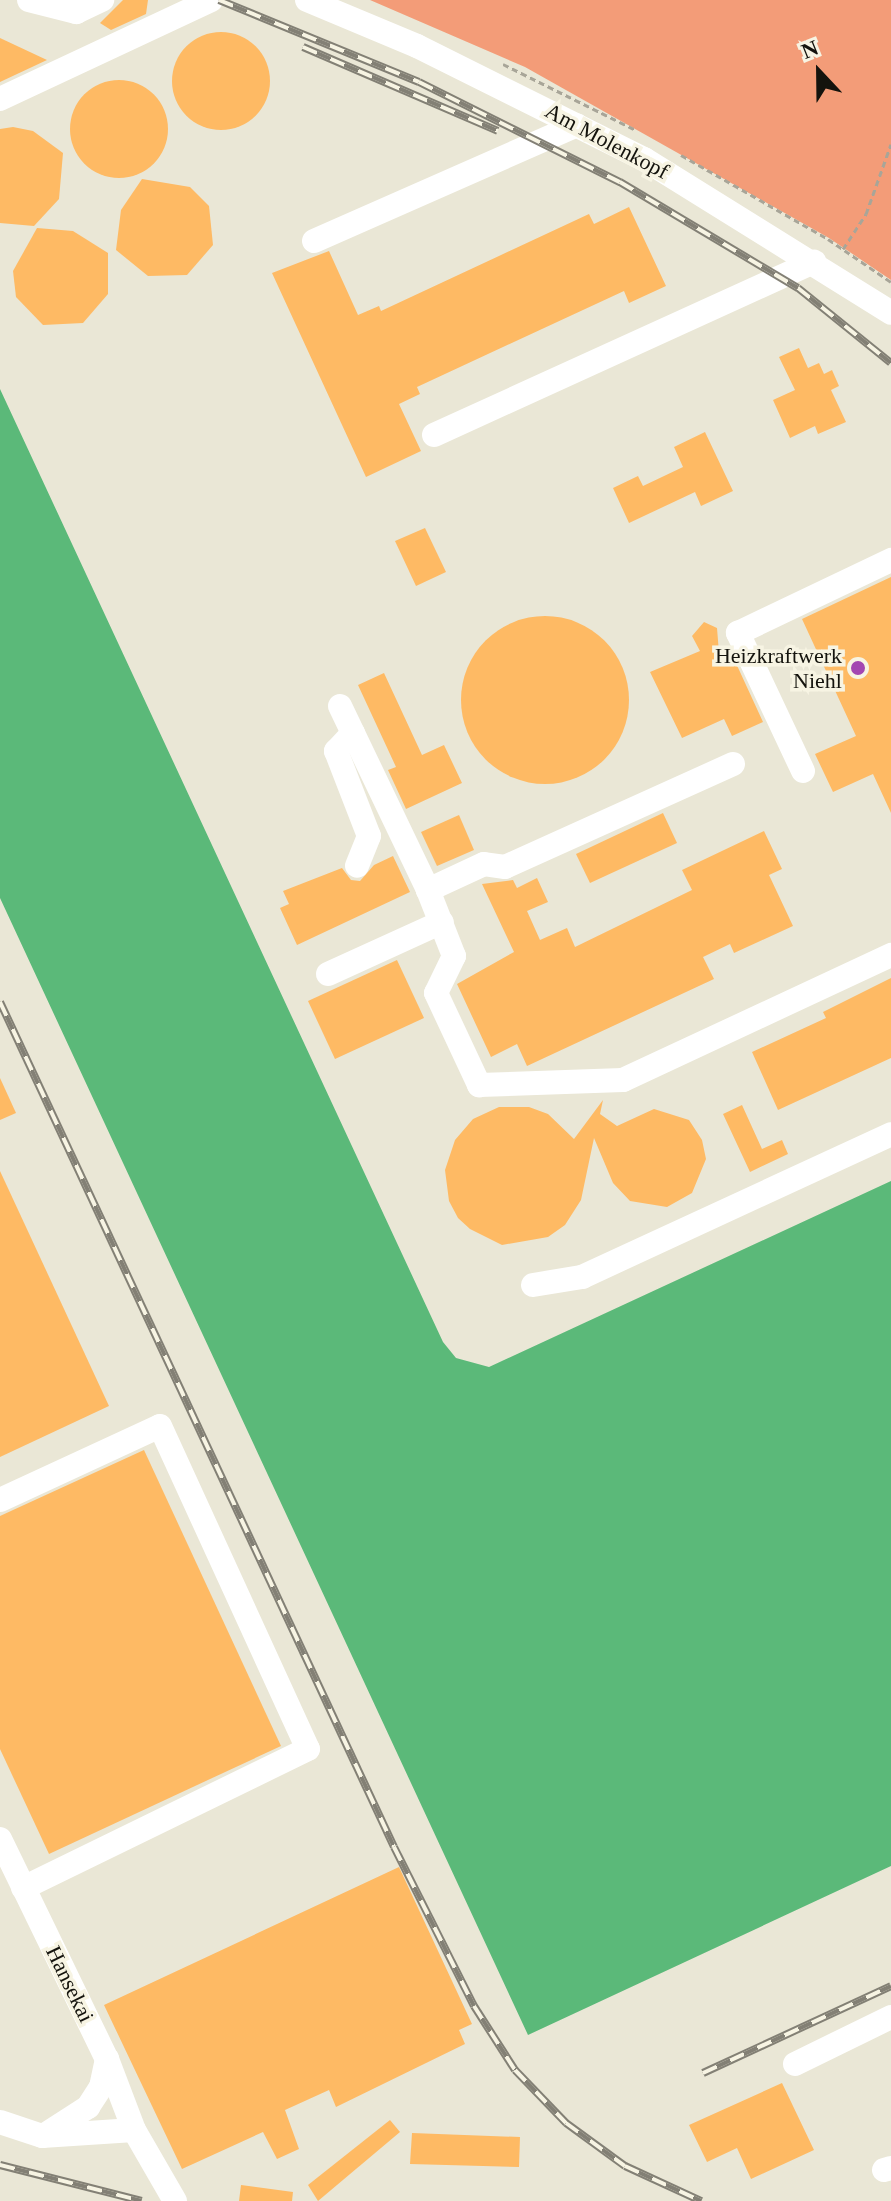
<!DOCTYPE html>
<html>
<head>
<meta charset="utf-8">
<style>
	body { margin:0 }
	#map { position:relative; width:891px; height:2201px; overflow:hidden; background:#eae7d6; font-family:Georgia,serif }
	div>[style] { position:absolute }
	.green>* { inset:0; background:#f39c78 }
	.water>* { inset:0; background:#5bb979 }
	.building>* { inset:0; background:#feba64 }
	.round { border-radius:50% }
	.path>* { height:3px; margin-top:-1.5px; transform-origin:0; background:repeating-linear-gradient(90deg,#a8a598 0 6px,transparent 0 10px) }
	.minor>* { height:24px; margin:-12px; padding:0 12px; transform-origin:12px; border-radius:12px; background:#fff }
	.rail>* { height:8px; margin-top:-4px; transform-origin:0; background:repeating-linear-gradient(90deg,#f7f4e3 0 15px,#838075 0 30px); box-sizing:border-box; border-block:2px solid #838075 }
	.dots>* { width:22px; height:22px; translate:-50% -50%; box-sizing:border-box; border:4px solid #f7f4e3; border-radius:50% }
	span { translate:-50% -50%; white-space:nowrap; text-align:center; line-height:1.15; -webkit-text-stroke:7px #f7f4e3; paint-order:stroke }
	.street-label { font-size:22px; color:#14130d }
	.poi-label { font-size:22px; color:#14130d }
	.right { translate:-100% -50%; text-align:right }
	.north { position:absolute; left:779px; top:32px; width:80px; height:80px; -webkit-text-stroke:6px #f7f4e3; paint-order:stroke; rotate:338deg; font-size:22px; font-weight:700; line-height:32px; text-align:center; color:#14130d }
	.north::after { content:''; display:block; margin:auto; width:28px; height:36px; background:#14130d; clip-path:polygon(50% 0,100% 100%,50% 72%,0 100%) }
</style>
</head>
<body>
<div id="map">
	<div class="green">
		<i style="clip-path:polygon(370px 0,891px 0,891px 280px,829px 238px,525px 67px)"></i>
	</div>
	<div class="water">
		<i style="clip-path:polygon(0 389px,443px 1342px,456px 1358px,489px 1367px,891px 1181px,891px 1866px,528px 2035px,0 898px)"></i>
	</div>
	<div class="building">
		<i style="clip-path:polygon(123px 0,148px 0,146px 14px,111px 30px,100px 23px)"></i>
		<i class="round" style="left:172px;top:32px;width:98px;height:98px"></i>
		<i style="clip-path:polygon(0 38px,47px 60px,0 82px)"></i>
		<i class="round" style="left:70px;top:80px;width:98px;height:98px"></i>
		<i style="clip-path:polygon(13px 127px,33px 131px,63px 153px,59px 199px,34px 226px,0 223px,0 129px)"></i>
		<i style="clip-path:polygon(142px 179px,190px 187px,209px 206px,213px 245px,187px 275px,148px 276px,116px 250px,121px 210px)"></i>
		<i style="clip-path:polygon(629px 207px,666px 286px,629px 303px,624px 291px,417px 387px,420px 394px,399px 404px,421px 451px,366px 477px,272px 273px,329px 251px,358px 315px,379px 306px,381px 311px,589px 214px,594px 224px)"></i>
		<i style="clip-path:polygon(37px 228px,73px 231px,108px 253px,108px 294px,83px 323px,43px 325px,16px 297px,13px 271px)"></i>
		<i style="clip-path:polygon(799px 348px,808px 368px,819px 363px,824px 374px,832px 370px,839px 386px,831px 390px,846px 422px,818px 434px,815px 426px,790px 438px,773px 400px,795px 390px,779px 357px)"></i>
		<i style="clip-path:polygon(705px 432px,733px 491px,701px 506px,695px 492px,629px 523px,613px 488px,638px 476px,643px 486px,683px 467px,674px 447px)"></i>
		<i style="clip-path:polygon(425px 528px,446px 572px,416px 586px,395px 541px)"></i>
		<i style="clip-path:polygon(891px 577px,891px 813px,873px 774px,833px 792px,815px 754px,856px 736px,802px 619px)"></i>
		<i class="round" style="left:461px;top:616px;width:168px;height:168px"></i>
		<i style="clip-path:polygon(704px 622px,717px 628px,719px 653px,729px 648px,763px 722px,732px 736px,724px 719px,682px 738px,650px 672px,700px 651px,692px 636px)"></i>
		<i style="clip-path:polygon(384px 673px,422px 755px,444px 745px,462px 783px,406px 809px,388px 770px,396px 767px,358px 685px)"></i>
		<i style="clip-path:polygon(663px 813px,677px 843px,590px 883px,576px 854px)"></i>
		<i style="clip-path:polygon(459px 815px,474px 850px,437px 866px,421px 832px)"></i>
		<i style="clip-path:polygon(764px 831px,782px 869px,769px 875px,793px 926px,734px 953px,730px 944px,703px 957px,714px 979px,527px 1066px,517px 1044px,491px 1057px,457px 984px,514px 952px,482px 884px,513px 880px,517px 888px,537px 878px,548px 902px,527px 911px,540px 940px,567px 928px,575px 947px,692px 890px,682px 870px)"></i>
		<i style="clip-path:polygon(393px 856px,410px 892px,297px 945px,280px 908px,289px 904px,283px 891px,342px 868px,351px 880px,360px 881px,374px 865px)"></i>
		<i style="clip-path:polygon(397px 960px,424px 1018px,335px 1059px,308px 1001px)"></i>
		<i style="clip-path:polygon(891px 978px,891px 1058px,778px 1110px,752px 1052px,826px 1018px,823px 1012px)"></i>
		<i style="clip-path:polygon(0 1078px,16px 1113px,0 1120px)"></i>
		<i style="clip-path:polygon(603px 1100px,600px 1114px,617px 1126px,654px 1109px,689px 1120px,702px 1140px,706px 1159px,692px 1193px,667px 1207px,630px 1201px,613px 1183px,594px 1138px,581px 1200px,565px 1225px,548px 1237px,502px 1245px,470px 1229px,458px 1218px,449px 1201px,445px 1170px,455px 1140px,473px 1119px,499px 1107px,529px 1107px,548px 1114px,574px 1139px)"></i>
		<i style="clip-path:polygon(742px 1105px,762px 1149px,782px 1140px,788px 1154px,750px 1172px,723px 1114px)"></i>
		<i style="clip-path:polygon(0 1171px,109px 1406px,0 1457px)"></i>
		<i style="clip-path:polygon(144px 1450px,281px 1746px,49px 1854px,0 1749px,0 1516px)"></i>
		<i style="clip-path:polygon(399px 1867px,472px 2024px,459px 2030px,465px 2044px,336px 2107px,329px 2090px,285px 2110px,299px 2149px,277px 2159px,263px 2132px,182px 2169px,104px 2005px)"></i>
		<i style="clip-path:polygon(782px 2083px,814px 2150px,751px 2179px,737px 2148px,707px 2162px,689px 2125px)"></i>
		<i style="clip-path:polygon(390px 2120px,400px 2132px,318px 2201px,308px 2185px)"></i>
		<i style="clip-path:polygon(412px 2133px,520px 2137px,519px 2167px,410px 2164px)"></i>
		<i style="clip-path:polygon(241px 2185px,293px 2192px,292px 2201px,239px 2201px)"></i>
	</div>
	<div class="path">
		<i style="left:503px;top:64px;width:148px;rotate:26.4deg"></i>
		<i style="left:681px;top:155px;width:169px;rotate:29.7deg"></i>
		<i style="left:828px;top:239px;width:76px;rotate:34.3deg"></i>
		<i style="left:843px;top:249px;width:42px;rotate:-56.7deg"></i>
		<i style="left:866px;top:214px;width:74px;rotate:-70.3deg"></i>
	</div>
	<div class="minor">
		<i style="left:29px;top:0;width:49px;rotate:14.3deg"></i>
		<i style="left:76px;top:12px;width:29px;rotate:-25deg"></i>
		<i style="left:307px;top:0;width:119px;rotate:22.7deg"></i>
		<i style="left:417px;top:46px;width:254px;rotate:26.5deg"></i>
		<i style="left:644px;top:159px;width:291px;rotate:31.9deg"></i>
		<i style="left:0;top:99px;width:233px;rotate:-25.1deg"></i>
		<i style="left:314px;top:241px;width:287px;rotate:-23.8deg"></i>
		<i style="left:434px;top:435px;width:418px;rotate:-24.5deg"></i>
		<i style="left:340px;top:706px;width:204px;rotate:64.4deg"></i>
		<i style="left:353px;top:733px;width:25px;rotate:133deg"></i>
		<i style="left:336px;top:751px;width:91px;rotate:68.8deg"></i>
		<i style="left:369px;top:836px;width:32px;rotate:112deg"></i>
		<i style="left:733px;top:764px;width:250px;rotate:155.7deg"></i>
		<i style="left:505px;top:867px;width:21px;rotate:-172deg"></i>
		<i style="left:484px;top:864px;width:62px;rotate:155.1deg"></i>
		<i style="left:428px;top:890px;width:71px;rotate:68.5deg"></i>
		<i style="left:454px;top:956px;width:41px;rotate:115.9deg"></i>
		<i style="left:436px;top:993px;width:102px;rotate:64.9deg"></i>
		<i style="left:479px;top:1085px;width:144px;rotate:-2deg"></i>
		<i style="left:623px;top:1080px;width:296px;rotate:-25deg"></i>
		<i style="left:803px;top:771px;width:153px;rotate:-115.2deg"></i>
		<i style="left:738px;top:633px;width:170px;rotate:-25.5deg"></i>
		<i style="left:328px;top:974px;width:125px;rotate:-24.5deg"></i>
		<i style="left:533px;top:1285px;width:50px;rotate:-9.3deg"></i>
		<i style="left:582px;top:1277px;width:340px;rotate:-24.8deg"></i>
		<i style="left:0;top:1500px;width:176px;rotate:-24.8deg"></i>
		<i style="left:160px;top:1426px;width:355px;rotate:65.4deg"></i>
		<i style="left:308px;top:1749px;width:317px;rotate:154deg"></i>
		<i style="left:0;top:1839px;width:245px;rotate:64.1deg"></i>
		<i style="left:107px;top:2059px;width:76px;rotate:69.2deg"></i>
		<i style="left:795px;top:2064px;width:107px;rotate:-26.1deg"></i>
		<i style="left:0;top:2122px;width:44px;rotate:18.4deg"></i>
		<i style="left:42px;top:2136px;width:92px;rotate:-3.7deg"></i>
		<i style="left:134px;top:2130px;width:82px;rotate:60deg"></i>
		<i style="left:43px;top:2136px;width:54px;rotate:-32.8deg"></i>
		<i style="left:88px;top:2107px;width:24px;rotate:-57deg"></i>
		<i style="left:101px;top:2087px;width:29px;rotate:-78deg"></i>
		<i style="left:884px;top:2170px;width:7px;rotate:-16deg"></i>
	</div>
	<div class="rail">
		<i style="left:219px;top:0;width:216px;rotate:22.3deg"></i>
		<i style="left:419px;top:82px;width:225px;rotate:26.5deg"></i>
		<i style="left:620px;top:182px;width:207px;rotate:30.8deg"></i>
		<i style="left:798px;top:288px;width:119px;rotate:38.9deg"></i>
		<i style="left:303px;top:47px;width:212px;rotate:23.3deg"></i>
		<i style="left:0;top:1002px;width:932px;rotate:65deg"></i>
		<i style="left:394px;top:1847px;width:178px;rotate:63.3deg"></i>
		<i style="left:474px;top:2006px;width:76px;rotate:57.4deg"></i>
		<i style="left:515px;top:2070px;width:74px;rotate:46.1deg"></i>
		<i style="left:566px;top:2123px;width:73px;rotate:36.1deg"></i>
		<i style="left:625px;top:2166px;width:84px;rotate:24.7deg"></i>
		<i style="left:703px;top:2073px;width:207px;rotate:-24.8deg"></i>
		<i style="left:0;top:2165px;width:146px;rotate:14.2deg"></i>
	</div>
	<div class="dots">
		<i style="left:858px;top:668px;background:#a347b1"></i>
	</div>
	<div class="street-label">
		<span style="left:607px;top:141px;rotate:28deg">Am Molenkopf</span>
		<span style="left:70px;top:1984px;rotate:64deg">Hansekai</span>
	</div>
	<div class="poi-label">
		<span class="right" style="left:842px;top:668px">Heizkraftwerk<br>Niehl</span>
	</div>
	<div class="north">N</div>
</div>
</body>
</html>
